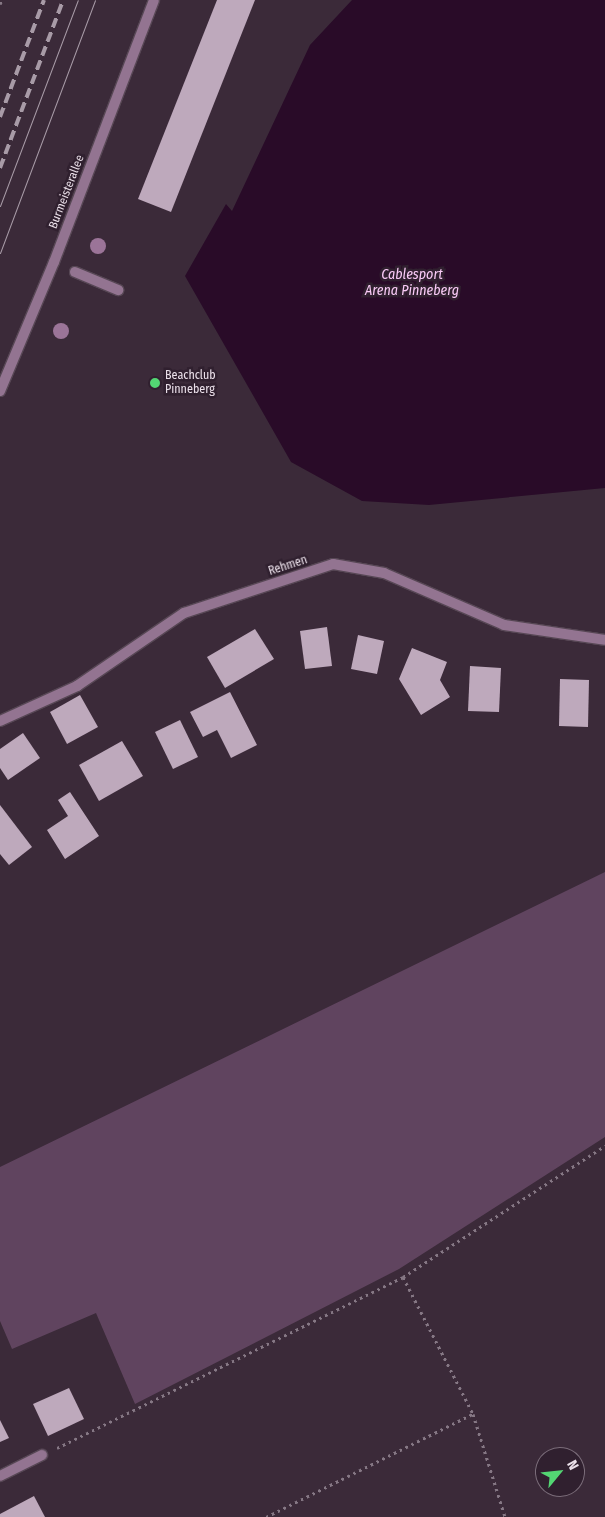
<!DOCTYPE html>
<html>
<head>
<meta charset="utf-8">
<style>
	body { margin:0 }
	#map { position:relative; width:605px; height:1517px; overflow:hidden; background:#3b2a39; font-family:"Fira Sans Condensed",sans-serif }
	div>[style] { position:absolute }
	.green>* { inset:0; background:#60445f }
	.water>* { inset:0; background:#290b28 }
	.building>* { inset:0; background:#bea9bc }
	.path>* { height:3px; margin-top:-1.5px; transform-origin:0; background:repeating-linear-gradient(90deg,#867885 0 2.5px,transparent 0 6.5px) }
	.roads { filter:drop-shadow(1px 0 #574755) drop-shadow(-1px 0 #574755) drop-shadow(0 1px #574755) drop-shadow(0 -1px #574755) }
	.lane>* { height:10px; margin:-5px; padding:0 5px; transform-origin:5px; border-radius:5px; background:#937491 }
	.street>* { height:10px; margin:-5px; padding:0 5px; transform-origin:5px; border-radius:5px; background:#937491 }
	.tram>* { height:1px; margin:-0.5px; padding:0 0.5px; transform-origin:0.5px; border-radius:0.5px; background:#a89ba7 }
	.rail>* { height:4px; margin-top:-2px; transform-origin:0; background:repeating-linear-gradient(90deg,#a89ba7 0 10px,transparent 0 15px) }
	.trees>* { width:16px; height:16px; margin:-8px; border-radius:50%; background:#9b7498 }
	.dots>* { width:14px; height:14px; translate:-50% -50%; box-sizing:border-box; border:2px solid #30202f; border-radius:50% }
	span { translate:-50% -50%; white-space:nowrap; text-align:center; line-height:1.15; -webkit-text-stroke:5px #30202f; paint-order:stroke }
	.street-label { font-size:12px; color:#ebe0ea }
	.poi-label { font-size:12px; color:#ebe0ea }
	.left { translate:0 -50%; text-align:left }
	.water-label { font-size:14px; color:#facbf7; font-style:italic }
	.north { position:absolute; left:535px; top:1447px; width:50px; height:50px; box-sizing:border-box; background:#30202f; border:1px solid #7b6d7a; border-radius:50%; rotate:62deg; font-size:14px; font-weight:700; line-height:20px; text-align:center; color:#ebe0ea }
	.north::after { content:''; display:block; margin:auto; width:18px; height:22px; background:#53d673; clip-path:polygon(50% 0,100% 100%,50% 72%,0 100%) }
</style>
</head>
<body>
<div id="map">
	<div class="green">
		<i style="clip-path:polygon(605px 872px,605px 1137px,399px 1269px,135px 1404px,96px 1313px,12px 1349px,0 1321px,0 1167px)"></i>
	</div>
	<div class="water">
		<i style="clip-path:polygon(352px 0,605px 0,605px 488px,429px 505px,362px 501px,291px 462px,185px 276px,226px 204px,232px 211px,310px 45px)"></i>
	</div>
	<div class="building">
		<i style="clip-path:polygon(217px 0,255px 0,171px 212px,138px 199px)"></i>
		<i style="clip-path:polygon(327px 627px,332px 666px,305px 669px,300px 631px)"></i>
		<i style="clip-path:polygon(255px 629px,274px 659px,225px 688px,207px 657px)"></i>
		<i style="clip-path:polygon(358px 635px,384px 641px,377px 674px,351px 669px)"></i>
		<i style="clip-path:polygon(412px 648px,447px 662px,440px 680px,450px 697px,421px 715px,399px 679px)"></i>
		<i style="clip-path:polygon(470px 666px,501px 668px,499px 712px,468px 711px)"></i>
		<i style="clip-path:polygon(560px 679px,589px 680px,588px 727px,559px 726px)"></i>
		<i style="clip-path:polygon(230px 692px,257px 745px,231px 758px,217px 730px,203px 737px,190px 712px)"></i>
		<i style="clip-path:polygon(80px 695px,98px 727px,67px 744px,50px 712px)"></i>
		<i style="clip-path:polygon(180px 720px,198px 757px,173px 769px,155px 732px)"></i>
		<i style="clip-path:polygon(23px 733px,40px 758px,8px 780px,0 768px,0 749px)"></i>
		<i style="clip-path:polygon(122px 741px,143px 776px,99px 801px,79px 765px)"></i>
		<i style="clip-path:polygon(70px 792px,99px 836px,65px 859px,47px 830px,68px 816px,58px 800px)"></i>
		<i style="clip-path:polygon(0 805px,32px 847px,9px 865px,0 854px)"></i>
		<i style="clip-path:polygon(69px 1388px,84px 1419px,48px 1436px,33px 1404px)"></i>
		<i style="clip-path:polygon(0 1420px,9px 1438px,0 1442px)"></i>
		<i style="clip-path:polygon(34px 1496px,45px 1517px,0 1517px,0 1514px)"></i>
	</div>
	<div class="path">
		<i style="left:0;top:4px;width:4px;rotate:-63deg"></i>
		<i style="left:403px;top:1277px;width:154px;rotate:62.9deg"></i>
		<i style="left:473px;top:1414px;width:108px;rotate:72.7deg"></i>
		<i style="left:57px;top:1448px;width:386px;rotate:-26.3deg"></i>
		<i style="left:403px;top:1277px;width:241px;rotate:-33deg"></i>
		<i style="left:266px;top:1517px;width:231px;rotate:-26.5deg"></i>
	</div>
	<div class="roads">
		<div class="lane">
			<i style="left:75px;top:272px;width:47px;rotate:22.7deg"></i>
			<i style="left:0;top:1476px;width:47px;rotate:-26.6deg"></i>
		</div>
		<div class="street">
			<i style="left:0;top:391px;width:140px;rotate:-67.3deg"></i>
			<i style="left:54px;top:262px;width:280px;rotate:-69.1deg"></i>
			<i style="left:0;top:721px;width:85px;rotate:-24.4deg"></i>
			<i style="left:77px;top:686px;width:130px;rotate:-34.3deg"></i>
			<i style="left:184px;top:613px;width:157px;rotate:-18.2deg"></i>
			<i style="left:333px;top:564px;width:52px;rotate:10deg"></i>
			<i style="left:384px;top:573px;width:131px;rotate:23.4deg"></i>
			<i style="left:504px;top:625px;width:102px;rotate:8.4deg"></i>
		</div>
	</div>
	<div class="tram">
		<i style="left:0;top:206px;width:220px;rotate:-69.3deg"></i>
		<i style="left:0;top:253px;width:270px;rotate:-69.4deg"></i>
	</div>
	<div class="rail">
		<i style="left:0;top:117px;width:125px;rotate:-69.4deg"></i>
		<i style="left:0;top:168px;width:179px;rotate:-69.4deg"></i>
	</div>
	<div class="trees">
		<i style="left:98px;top:246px"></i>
		<i style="left:61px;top:331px"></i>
	</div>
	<div class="dots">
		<i style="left:155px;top:383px;background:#53d673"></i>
	</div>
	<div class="street-label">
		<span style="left:67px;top:192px;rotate:-69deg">Burmeisterallee</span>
		<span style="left:288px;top:566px;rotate:-18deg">Rehmen</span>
	</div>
	<div class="poi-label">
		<span class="left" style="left:165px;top:383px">Beachclub<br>Pinneberg</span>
	</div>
	<div class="water-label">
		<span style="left:412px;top:283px">Cablesport<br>Arena Pinneberg</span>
	</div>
	<div class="north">N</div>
</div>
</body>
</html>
